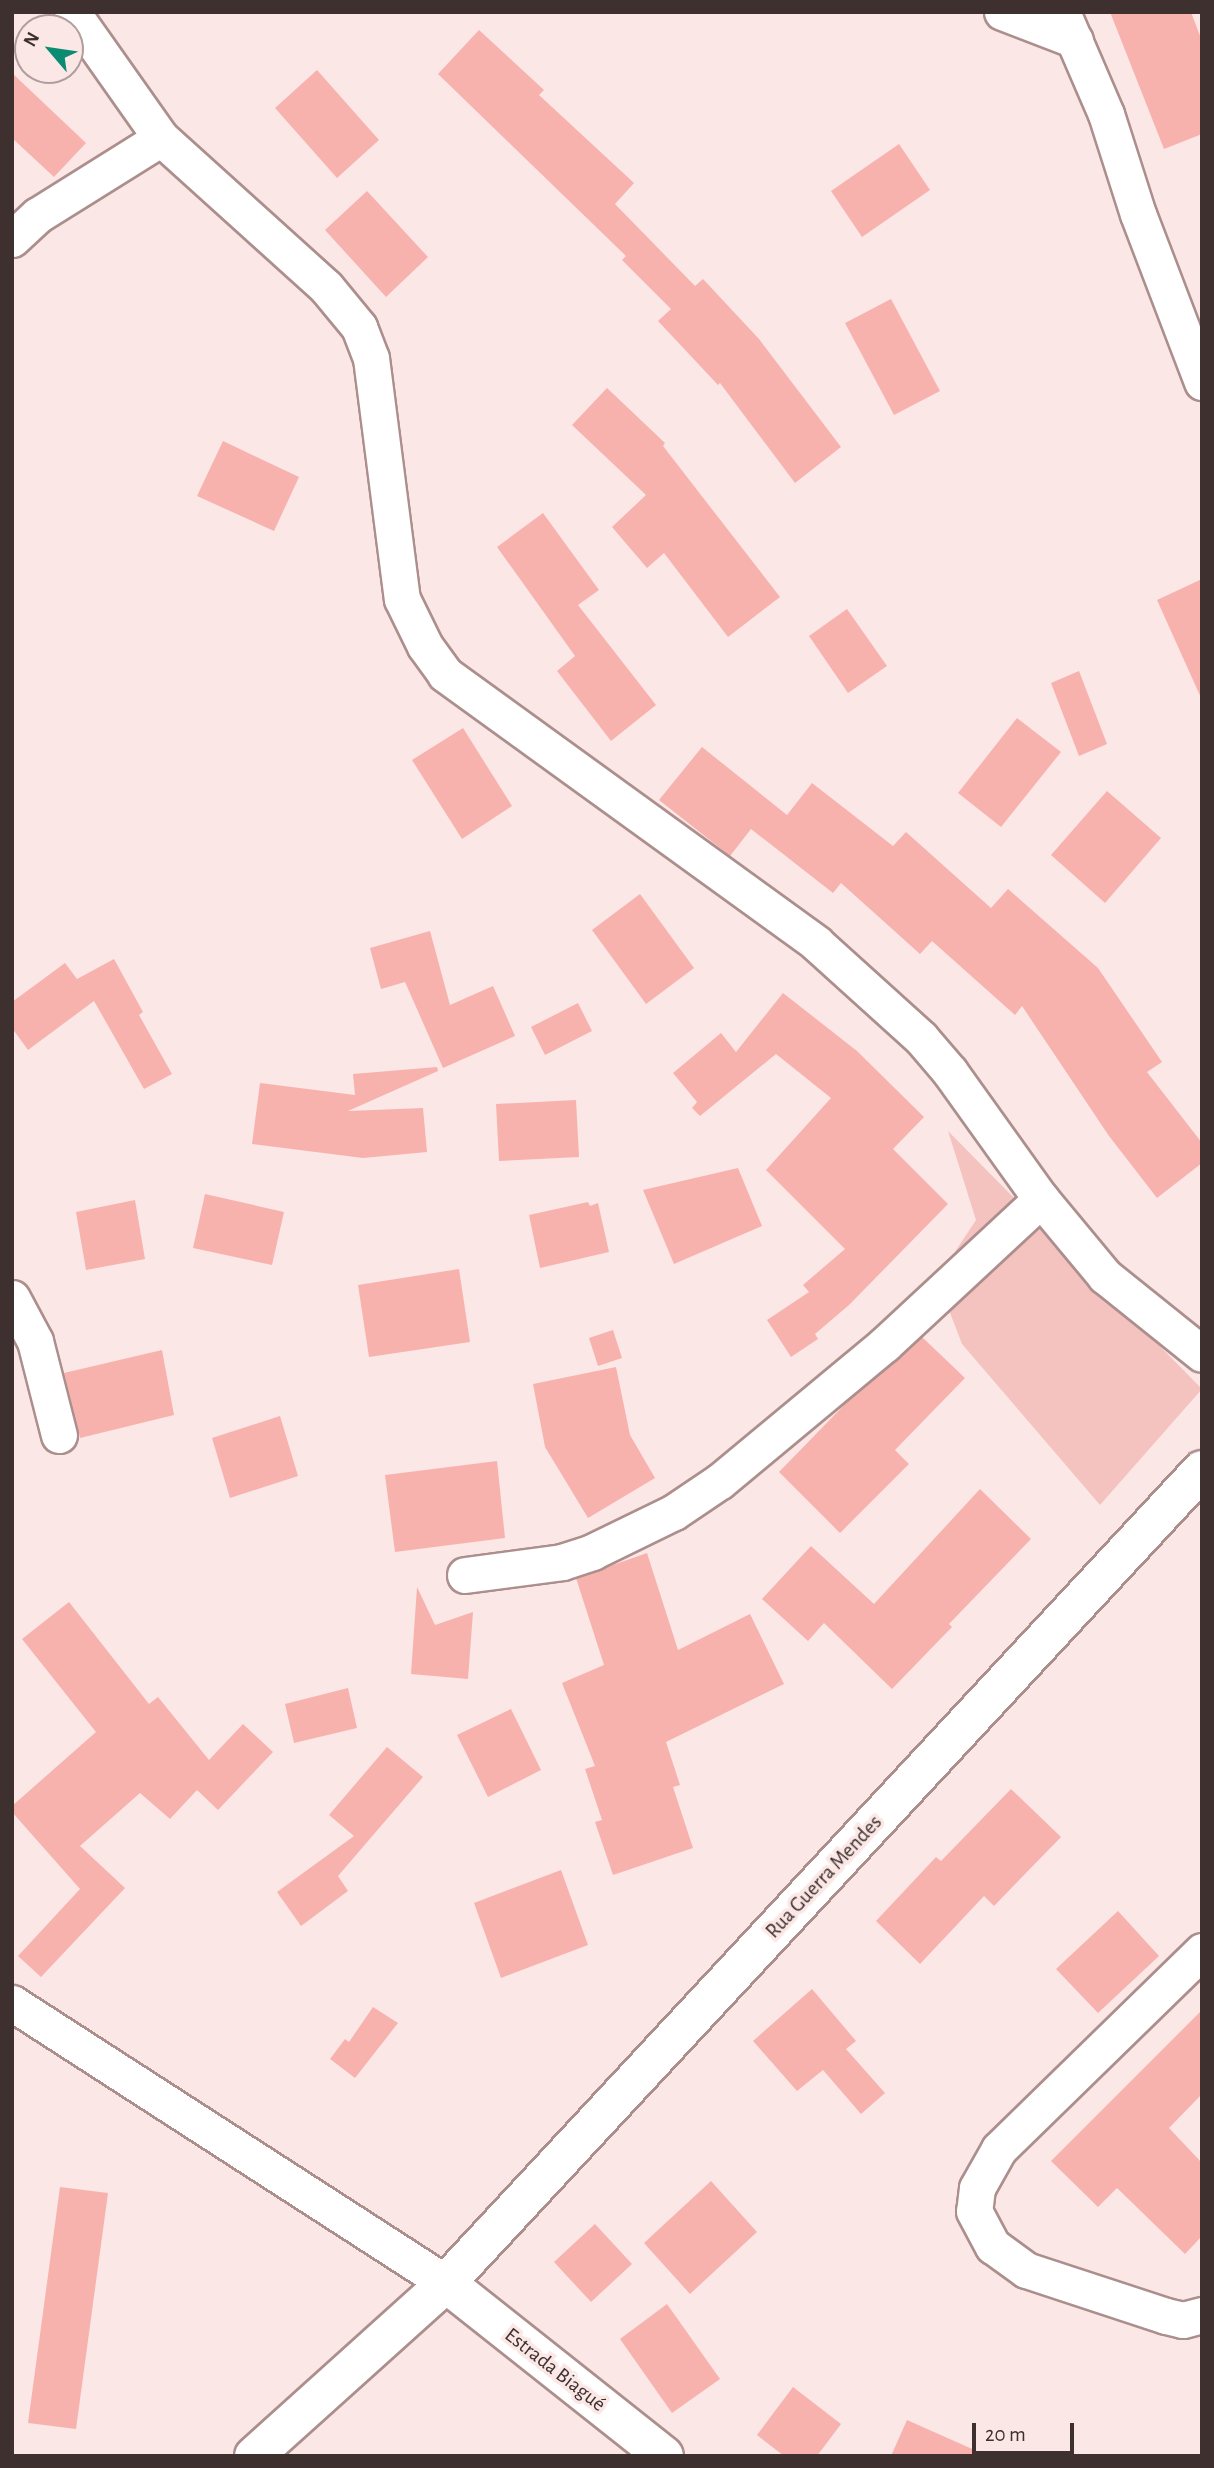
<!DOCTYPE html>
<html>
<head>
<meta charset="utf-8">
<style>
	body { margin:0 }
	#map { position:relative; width:1214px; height:2468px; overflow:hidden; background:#fbe7e6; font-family:"Alegreya Sans",sans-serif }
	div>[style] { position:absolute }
	.green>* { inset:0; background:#f5c3bf }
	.building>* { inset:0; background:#f8b2ae }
	.roads { filter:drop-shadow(2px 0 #ac8f8d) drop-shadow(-2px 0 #ac8f8d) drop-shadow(0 2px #ac8f8d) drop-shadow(0 -2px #ac8f8d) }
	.minor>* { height:35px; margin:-17.5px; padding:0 17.5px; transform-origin:17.5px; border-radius:17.5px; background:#fff }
	.tertiary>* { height:38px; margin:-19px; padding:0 19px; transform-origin:19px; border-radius:19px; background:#fff }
	.secondary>* { height:38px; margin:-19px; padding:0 19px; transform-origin:19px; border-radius:19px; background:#fff }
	span { translate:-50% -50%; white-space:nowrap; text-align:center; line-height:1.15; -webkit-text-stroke:7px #fbe7e6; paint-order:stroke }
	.street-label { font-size:21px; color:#3d302f }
	.frame { position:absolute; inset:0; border:14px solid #3d302f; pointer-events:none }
	.north { position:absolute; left:14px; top:14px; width:70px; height:70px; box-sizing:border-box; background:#fbe7e6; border:2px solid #af9e9d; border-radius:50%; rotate:299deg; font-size:19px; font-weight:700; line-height:28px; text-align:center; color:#3d302f }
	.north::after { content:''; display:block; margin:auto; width:24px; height:32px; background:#098c72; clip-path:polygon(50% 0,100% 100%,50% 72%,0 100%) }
	.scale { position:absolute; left:972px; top:2423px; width:102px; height:32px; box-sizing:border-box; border:4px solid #3d302f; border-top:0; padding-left:9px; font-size:21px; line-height:24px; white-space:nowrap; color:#3d302f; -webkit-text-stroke:5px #fbe7e6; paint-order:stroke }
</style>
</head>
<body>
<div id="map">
	<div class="green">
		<i style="clip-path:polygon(948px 1131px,1202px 1389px,1100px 1505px,962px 1344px,937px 1279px,976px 1220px)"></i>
	</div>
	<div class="building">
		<i style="clip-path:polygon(1110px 12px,1191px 12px,1202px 41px,1202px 134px,1164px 149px)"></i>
		<i style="clip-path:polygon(479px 30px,544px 90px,539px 95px,634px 183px,615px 204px,695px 286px,703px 279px,759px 339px,841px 447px,795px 483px,720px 383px,718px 385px,658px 321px,671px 309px,622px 260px,626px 256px,438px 74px)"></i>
		<i style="clip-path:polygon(317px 70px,379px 140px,337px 178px,275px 108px)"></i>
		<i style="clip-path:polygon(12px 73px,86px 143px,54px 177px,12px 138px)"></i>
		<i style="clip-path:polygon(899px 144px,930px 190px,862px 237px,831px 191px)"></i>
		<i style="clip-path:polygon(367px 191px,428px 257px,386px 297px,325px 230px)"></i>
		<i style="clip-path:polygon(891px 299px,940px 391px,894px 415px,845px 323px)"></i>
		<i style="clip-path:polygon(607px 388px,665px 443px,663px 446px,780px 597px,728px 637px,664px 553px,647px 568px,612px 527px,646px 495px,572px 425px)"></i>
		<i style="clip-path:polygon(223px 441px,299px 477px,274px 531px,197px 496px)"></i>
		<i style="clip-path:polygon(543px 513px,599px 590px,578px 605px,656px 705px,611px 741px,557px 671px,575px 656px,497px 547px)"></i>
		<i style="clip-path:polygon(1202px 579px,1202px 700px,1157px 600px)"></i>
		<i style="clip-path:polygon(847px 609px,887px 666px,848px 693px,809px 636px)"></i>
		<i style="clip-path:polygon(1079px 671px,1107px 744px,1079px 756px,1051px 683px)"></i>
		<i style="clip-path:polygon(1017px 718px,1061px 752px,1001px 827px,958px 793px)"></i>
		<i style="clip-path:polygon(463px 728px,512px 806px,462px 839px,412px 760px)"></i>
		<i style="clip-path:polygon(702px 747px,787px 815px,812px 783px,893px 846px,906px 832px,991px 908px,1008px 889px,1098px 968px,1162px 1062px,1147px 1072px,1202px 1143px,1202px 1163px,1157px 1198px,1109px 1136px,1022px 1006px,1015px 1015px,932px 941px,920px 954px,841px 883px,833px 893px,751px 829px,730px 856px,659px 800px)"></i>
		<i style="clip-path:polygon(1107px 791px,1161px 838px,1105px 903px,1051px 855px)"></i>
		<i style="clip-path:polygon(640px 894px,694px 968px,646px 1004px,592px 930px)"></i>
		<i style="clip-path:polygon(430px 931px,450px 1005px,493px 986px,515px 1036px,443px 1068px,405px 982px,381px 989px,370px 948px)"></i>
		<i style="clip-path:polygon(114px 959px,143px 1012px,139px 1015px,172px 1074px,144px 1089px,94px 1001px,28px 1050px,12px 1028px,12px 1002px,65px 963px,77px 979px)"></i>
		<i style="clip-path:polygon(783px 993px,857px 1051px,924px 1117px,893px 1149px,948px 1204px,849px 1305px,815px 1334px,818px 1339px,791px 1357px,767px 1320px,809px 1292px,803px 1285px,845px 1249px,766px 1170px,831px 1098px,776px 1054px,700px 1116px,692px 1108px,697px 1102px,673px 1073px,721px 1033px,736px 1052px)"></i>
		<i style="clip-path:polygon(578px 1003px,592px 1031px,545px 1055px,531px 1027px)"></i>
		<i style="clip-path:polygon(437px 1067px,438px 1071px,348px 1111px,423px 1108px,427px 1152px,363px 1158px,252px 1144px,260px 1083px,355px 1095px,353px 1074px)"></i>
		<i style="clip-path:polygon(576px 1100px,579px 1157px,499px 1161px,496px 1104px)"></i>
		<i style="clip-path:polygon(738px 1168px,762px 1226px,674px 1264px,643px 1190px)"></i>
		<i style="clip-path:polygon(205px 1194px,284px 1212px,272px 1265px,193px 1248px)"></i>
		<i style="clip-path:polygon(135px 1200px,145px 1259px,86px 1270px,76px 1212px)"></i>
		<i style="clip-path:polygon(588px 1202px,590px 1206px,598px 1203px,609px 1252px,540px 1268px,529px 1215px)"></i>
		<i style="clip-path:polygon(459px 1269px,470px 1342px,369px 1357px,358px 1285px)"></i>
		<i style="clip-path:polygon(613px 1330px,622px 1358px,598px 1366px,589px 1338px)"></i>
		<i style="clip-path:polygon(922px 1337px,965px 1378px,895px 1450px,909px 1464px,840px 1533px,779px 1472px,850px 1399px)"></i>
		<i style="clip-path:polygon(162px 1350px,174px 1415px,80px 1438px,64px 1373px)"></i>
		<i style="clip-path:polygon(616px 1367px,630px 1435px,655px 1478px,588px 1518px,545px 1447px,533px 1384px)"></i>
		<i style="clip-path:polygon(280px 1416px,298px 1476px,230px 1498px,212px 1438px)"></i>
		<i style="clip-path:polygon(497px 1461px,505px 1538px,395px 1552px,385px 1475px)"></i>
		<i style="clip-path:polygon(980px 1489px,1031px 1539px,949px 1624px,952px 1627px,892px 1689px,824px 1623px,808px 1641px,762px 1599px,811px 1546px,874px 1604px)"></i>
		<i style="clip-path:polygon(647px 1553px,678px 1650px,750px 1614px,784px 1684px,666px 1742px,680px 1785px,673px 1787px,693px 1848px,613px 1875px,595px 1822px,602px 1820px,585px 1769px,595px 1766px,562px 1683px,604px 1665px,576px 1578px)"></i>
		<i style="clip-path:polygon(417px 1587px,435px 1625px,473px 1612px,468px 1679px,411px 1674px)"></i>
		<i style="clip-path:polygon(69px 1602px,149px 1704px,158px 1697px,209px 1760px,243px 1724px,273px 1752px,218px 1810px,197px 1790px,170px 1819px,140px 1793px,80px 1846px,125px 1888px,41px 1977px,18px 1956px,80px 1889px,12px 1812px,12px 1806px,96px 1732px,22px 1639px)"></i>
		<i style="clip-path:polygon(348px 1688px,357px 1728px,294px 1743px,285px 1704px)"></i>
		<i style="clip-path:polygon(511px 1709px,541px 1770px,488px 1797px,457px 1735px)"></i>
		<i style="clip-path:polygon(387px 1747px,423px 1777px,338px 1876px,348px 1891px,301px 1926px,277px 1892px,354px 1836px,329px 1815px)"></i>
		<i style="clip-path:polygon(1011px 1789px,1061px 1837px,994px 1906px,984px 1896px,920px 1964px,876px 1921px,936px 1857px,941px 1861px)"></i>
		<i style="clip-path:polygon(561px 1870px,588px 1945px,501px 1978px,474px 1903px)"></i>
		<i style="clip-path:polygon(1118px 1911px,1159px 1956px,1098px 2013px,1056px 1969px)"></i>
		<i style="clip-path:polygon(812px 1989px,856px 2041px,846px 2049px,885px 2093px,861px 2114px,823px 2070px,797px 2091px,753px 2041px)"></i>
		<i style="clip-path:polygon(373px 2007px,398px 2023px,355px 2078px,330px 2059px,345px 2039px,349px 2042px)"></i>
		<i style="clip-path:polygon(1202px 2010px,1202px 2094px,1169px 2128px,1202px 2163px,1202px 2236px,1185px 2254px,1117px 2188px,1098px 2207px,1051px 2161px)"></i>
		<i style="clip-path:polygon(711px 2181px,757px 2232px,690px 2294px,644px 2243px)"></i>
		<i style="clip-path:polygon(60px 2187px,108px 2193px,76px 2429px,28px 2423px)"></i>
		<i style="clip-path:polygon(595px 2224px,632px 2264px,591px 2302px,554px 2262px)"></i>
		<i style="clip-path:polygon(667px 2304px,720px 2379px,672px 2413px,620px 2339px)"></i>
		<i style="clip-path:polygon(793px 2387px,841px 2424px,817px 2456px,784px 2456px,757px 2435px)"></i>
		<i style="clip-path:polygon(907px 2420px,988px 2456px,891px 2456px)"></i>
	</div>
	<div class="roads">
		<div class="minor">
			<i style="left:72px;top:12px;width:154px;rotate:54.8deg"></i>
			<i style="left:161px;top:138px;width:222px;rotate:42.1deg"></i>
			<i style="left:326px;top:287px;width:52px;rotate:50.5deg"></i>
			<i style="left:359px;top:327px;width:33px;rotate:69deg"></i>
			<i style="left:371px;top:358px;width:243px;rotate:82.7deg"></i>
			<i style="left:402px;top:599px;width:52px;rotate:63.9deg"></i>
			<i style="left:425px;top:646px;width:34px;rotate:54deg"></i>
			<i style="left:445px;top:674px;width:458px;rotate:35.9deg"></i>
			<i style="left:816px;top:943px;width:142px;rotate:42.1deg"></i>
			<i style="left:921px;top:1038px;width:45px;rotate:49.5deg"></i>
			<i style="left:950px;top:1072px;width:156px;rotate:54.4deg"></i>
			<i style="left:1041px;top:1199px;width:100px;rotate:50.3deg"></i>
			<i style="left:1105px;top:1276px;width:124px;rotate:38.8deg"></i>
			<i style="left:1002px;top:12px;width:78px;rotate:21deg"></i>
			<i style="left:1062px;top:12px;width:111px;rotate:66.7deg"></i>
			<i style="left:1106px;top:114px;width:105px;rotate:72.3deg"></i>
			<i style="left:1138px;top:214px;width:180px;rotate:69.1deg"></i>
			<i style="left:12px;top:239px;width:35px;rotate:-43deg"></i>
			<i style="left:38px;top:215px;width:145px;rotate:-32deg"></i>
			<i style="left:12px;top:1298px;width:49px;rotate:61.9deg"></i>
			<i style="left:35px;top:1341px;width:97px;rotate:75.7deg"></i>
			<i style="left:465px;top:1575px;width:98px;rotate:-7.6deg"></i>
			<i style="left:562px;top:1562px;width:32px;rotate:-18deg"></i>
			<i style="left:592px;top:1552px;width:91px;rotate:-26deg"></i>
			<i style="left:674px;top:1512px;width:55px;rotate:-34deg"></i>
			<i style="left:720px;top:1481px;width:214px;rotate:-39.7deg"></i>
			<i style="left:885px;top:1344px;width:213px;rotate:-42.9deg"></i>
			<i style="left:1202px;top:1951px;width:284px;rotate:135.7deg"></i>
			<i style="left:999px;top:2149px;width:45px;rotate:119.4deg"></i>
			<i style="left:977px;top:2188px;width:23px;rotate:97deg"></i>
			<i style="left:974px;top:2211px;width:40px;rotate:62deg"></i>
			<i style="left:993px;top:2246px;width:41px;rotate:36deg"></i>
			<i style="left:1026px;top:2270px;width:147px;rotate:18.2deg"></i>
			<i style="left:1166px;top:2316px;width:17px;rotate:13deg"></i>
			<i style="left:1183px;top:2320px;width:20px;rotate:-15deg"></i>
			<i style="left:12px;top:2003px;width:516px;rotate:32.83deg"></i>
		</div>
		<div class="tertiary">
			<i style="left:446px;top:2283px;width:1110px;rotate:-47.08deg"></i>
		</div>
		<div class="secondary">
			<i style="left:254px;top:2456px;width:258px;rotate:-42deg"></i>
			<i style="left:446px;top:2283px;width:278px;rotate:38.4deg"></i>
		</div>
	</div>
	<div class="street-label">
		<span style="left:824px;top:1877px;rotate:-47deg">Rua Guerra Mendes</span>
		<span style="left:555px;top:2370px;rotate:38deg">Estrada Biagué</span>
	</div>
	<div class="frame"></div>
	<div class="north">N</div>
	<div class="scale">20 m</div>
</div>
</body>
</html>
